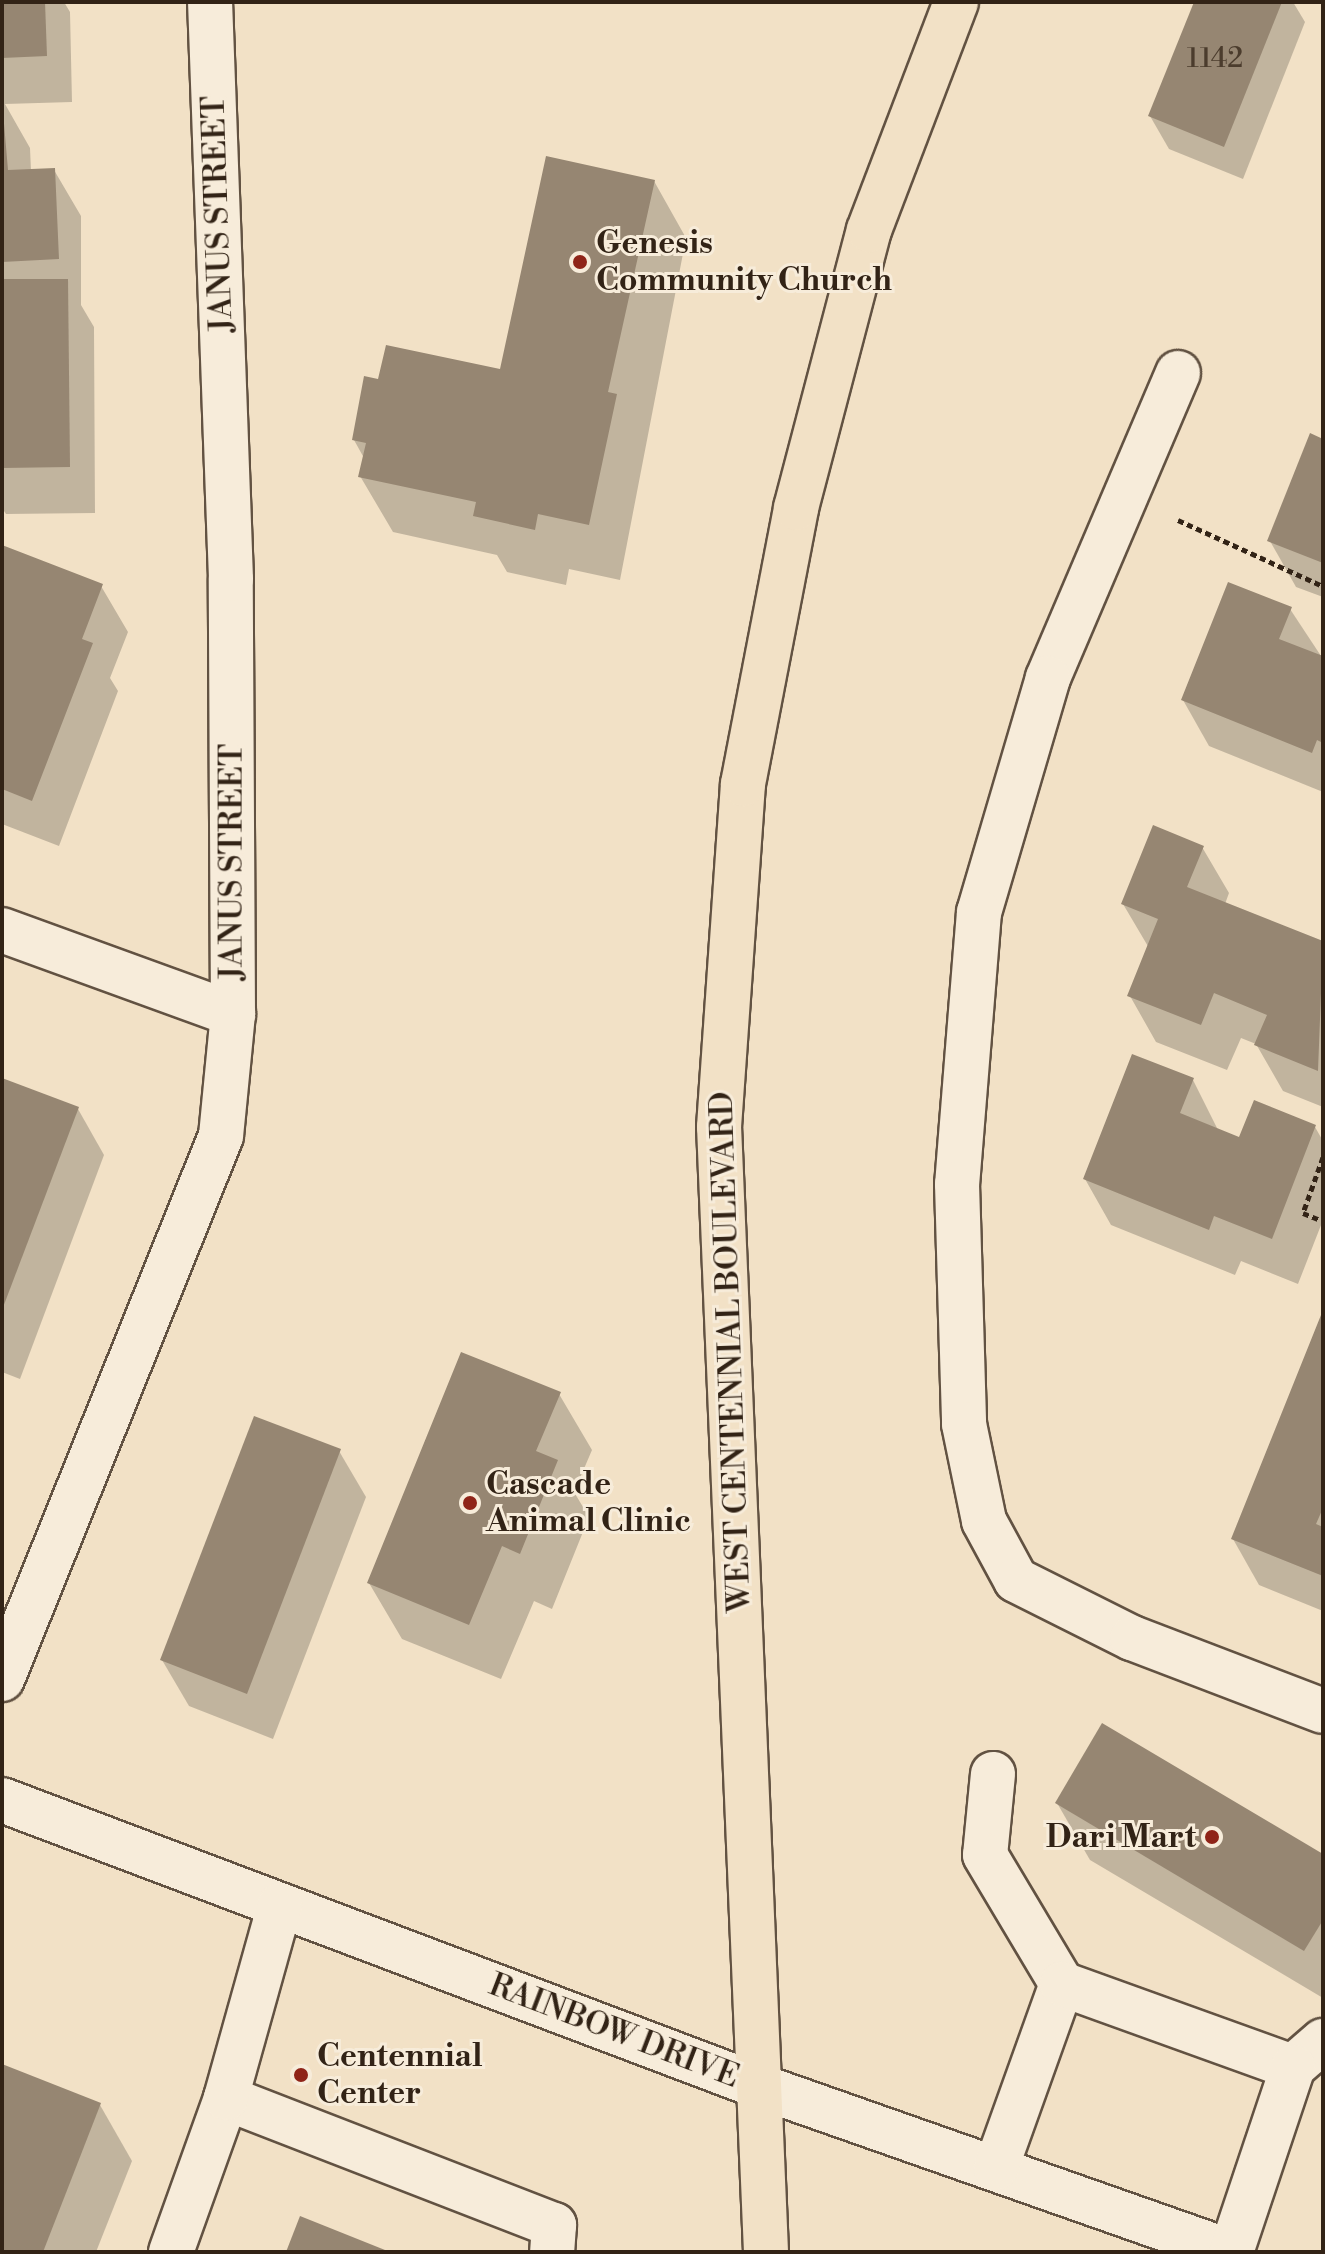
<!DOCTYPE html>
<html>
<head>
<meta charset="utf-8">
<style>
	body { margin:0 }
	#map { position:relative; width:1325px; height:2254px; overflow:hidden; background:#f2e1c6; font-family:"Libre Bodoni",serif }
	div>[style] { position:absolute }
	.shadow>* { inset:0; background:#0003 }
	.building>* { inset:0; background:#968672 }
	.path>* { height:5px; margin-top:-2.5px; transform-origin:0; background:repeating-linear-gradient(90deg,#322316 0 6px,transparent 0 10px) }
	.roads { filter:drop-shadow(2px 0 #625242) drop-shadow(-2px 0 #625242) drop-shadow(0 2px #625242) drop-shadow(0 -2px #625242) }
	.minor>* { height:44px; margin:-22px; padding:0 22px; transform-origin:22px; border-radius:22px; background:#f7ecda }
	.major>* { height:44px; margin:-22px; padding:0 22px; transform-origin:22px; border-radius:22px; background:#f2e1c6 }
	.dots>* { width:22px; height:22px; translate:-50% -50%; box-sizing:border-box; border:4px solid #f7ecda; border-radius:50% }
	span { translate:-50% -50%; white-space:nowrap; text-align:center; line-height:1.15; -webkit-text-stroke:6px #f7ecda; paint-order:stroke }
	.number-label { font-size:28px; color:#4b3c2d }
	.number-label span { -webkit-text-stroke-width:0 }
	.street-label { font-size:32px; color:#322316 }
	.poi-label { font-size:32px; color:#322316; font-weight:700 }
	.left { translate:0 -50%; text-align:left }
	.right { translate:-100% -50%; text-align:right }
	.frame { position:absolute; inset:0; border:4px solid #322316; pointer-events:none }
</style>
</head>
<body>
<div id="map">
	<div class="shadow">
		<i style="clip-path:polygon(2px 2px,64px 2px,70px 12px,72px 102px,5px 104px,30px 148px,31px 171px,54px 170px,81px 216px,81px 305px,94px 327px,95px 513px,6px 514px,2px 508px)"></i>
		<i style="clip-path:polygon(1196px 2px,1293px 2px,1305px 22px,1243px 179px,1169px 149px,1150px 116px)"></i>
		<i style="clip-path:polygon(654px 181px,686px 238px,620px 580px,569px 569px,566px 585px,507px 572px,497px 555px,393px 532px,360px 476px,364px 458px,354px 440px,380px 382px,502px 372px)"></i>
		<i style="clip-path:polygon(1323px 441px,1323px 597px,1296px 587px,1270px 541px)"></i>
		<i style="clip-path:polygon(2px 548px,101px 586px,128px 632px,110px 678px,118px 691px,59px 846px,2px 824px)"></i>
		<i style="clip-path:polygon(1290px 609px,1323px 659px,1323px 792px,1209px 746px,1183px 700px)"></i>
		<i style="clip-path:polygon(1202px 847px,1229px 893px,1225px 904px,1323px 943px,1323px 1107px,1283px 1091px,1256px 1044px,1241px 1038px,1227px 1070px,1156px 1042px,1130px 996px,1149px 948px,1123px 904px)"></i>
		<i style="clip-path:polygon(2px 1080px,78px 1109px,104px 1155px,20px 1379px,2px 1372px)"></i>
		<i style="clip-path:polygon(1193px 1080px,1218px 1130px,1240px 1139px,1315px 1127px,1323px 1141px,1323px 1220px,1298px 1284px,1241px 1261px,1235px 1275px,1111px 1225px,1085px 1179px)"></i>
		<i style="clip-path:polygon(1323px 1315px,1323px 1611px,1259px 1585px,1233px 1539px)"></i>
		<i style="clip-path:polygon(559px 1394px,592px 1450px,574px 1492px,589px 1517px,552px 1609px,534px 1601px,501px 1679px,402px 1639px,369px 1583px)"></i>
		<i style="clip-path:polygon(339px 1451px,366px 1497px,273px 1739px,189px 1706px,162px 1660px)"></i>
		<i style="clip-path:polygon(1057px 1803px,1323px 1856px,1323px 1998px,1090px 1860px)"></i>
		<i style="clip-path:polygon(2px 2067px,100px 2105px,132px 2161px,96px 2252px,2px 2252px)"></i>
	</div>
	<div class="building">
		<i style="clip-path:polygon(2px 2px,45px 2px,47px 56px,2px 58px)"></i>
		<i style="clip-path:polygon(1194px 2px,1282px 2px,1224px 147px,1148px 116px)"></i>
		<i style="clip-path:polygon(2px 100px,8px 170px,55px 168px,59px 259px,2px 262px)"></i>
		<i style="clip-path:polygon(546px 156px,655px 180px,608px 392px,617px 394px,589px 525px,538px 514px,535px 530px,473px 516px,476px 502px,358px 477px,366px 443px,352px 440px,364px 376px,378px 379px,386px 345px,500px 369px)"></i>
		<i style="clip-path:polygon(2px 279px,68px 279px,70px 467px,2px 468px)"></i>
		<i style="clip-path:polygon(1310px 433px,1323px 439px,1323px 563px,1267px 541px)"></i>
		<i style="clip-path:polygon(2px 545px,103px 584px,82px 639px,93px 643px,32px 801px,2px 789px)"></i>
		<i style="clip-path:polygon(1228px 582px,1292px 607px,1279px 639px,1323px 656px,1323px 743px,1317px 740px,1312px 753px,1181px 700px)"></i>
		<i style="clip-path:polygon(1153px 825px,1204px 846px,1187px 887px,1323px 941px,1318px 1071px,1254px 1045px,1267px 1015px,1214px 993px,1201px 1025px,1127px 996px,1158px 919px,1121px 904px)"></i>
		<i style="clip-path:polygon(1132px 1054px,1194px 1078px,1180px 1113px,1239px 1137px,1254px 1100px,1316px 1125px,1272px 1239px,1214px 1216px,1209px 1230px,1083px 1179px)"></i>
		<i style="clip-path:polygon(2px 1078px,79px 1107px,2px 1310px)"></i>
		<i style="clip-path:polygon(1323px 1310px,1323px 1508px,1316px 1524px,1323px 1527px,1323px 1576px,1231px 1539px)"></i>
		<i style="clip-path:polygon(461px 1352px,561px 1392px,536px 1451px,558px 1460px,520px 1554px,502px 1546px,469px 1625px,367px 1583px)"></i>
		<i style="clip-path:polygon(254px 1416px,341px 1449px,247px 1694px,160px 1660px)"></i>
		<i style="clip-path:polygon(1102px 1723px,1323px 1854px,1323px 1920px,1304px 1951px,1055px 1803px)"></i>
		<i style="clip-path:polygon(2px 2064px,101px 2103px,43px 2252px,2px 2252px)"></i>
		<i style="clip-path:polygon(300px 2216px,390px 2252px,286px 2252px)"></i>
	</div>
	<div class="path">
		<i style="left:1178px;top:520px;width:159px;rotate:24.5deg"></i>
		<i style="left:1323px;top:1157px;width:59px;rotate:109.7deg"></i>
		<i style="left:1303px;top:1213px;width:22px;rotate:22deg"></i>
	</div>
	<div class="roads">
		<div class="minor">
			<i style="left:1178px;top:373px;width:332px;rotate:113.1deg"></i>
			<i style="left:1048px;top:678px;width:244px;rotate:106.4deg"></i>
			<i style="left:979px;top:912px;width:273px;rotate:94.6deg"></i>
			<i style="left:957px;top:1184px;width:240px;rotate:88.3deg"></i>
			<i style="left:964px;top:1424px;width:99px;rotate:78.3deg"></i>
			<i style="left:984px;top:1521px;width:67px;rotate:61.5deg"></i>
			<i style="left:1016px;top:1580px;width:130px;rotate:26.6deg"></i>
			<i style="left:1132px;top:1638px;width:204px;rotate:20.9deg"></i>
			<i style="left:2px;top:930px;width:246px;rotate:20deg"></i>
			<i style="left:2px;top:1679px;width:585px;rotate:-68.04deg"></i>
			<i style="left:221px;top:1136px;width:123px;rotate:-84.4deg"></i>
			<i style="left:233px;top:1014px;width:435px;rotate:-90.3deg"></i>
			<i style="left:231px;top:579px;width:577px;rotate:-92.08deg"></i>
			<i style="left:993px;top:1774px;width:81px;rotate:95.6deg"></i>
			<i style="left:985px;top:1855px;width:150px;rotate:59.2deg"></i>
			<i style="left:2px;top:1800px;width:806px;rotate:20.71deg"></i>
			<i style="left:756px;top:2085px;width:504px;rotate:19.37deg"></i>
			<i style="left:1293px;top:2067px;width:40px;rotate:-41deg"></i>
			<i style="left:226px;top:2098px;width:352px;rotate:21.2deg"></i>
			<i style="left:554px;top:2225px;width:27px;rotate:94deg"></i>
			<i style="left:996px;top:2168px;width:195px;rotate:-70.3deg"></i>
			<i style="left:1062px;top:1984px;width:245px;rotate:19.8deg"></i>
			<i style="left:1293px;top:2067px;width:195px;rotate:108.5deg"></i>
			<i style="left:171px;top:2252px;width:164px;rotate:-70.3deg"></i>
			<i style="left:226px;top:2098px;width:200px;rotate:-74.4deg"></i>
		</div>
		<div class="major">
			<i style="left:766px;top:2252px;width:1126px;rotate:-92.39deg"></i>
			<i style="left:719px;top:1127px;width:344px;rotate:-86deg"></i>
			<i style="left:743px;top:784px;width:281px;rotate:-79.1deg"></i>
			<i style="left:796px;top:508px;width:287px;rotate:-75.3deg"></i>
			<i style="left:869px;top:230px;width:244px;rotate:-69.1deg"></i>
		</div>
	</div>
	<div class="dots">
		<i style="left:580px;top:262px;background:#8f2418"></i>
		<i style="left:470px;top:1503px;background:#8f2418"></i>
		<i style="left:1212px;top:1837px;background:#8f2418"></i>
		<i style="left:301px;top:2075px;background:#8f2418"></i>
	</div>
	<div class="number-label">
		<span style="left:1215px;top:59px">1142</span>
	</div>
	<div class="street-label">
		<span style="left:218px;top:214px;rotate:-92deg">JANUS STREET</span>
		<span style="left:232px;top:862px;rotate:-90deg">JANUS STREET</span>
		<span style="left:731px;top:1352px;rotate:-92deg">WEST CENTENNIAL BOULEVARD</span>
		<span style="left:614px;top:2031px;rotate:21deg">RAINBOW DRIVE</span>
	</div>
	<div class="poi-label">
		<span class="left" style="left:596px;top:262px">Genesis<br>Community Church</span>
		<span class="left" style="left:486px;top:1503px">Cascade<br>Animal Clinic</span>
		<span class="right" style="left:1196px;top:1837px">Dari Mart</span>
		<span class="left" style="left:317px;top:2075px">Centennial<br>Center</span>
	</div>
	<div class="frame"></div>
</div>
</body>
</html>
